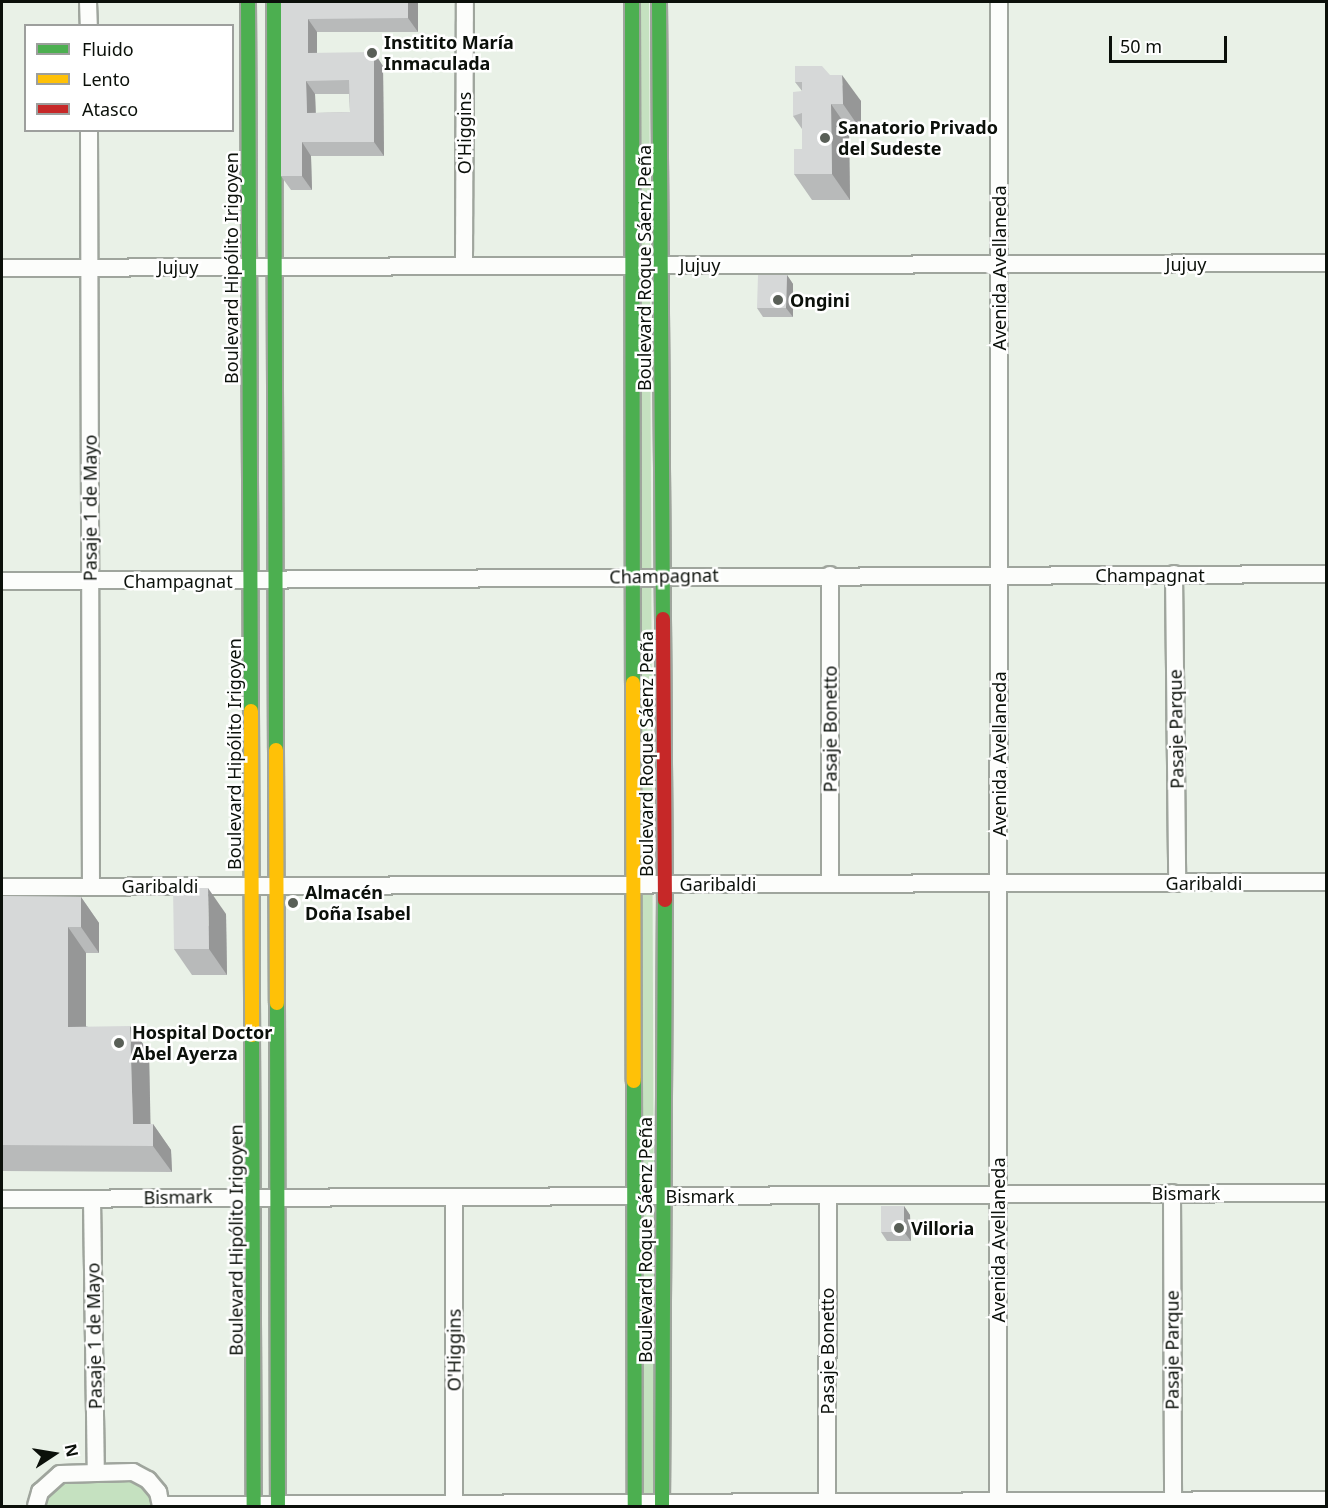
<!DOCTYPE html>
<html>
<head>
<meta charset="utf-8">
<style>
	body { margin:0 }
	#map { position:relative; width:1328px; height:1508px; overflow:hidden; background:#e9f1e7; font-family:"Noto Sans",sans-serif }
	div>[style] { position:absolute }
	.green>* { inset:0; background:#c5e1c0 }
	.roads { filter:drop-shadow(2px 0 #9fa59d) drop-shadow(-2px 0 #9fa59d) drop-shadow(0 2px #9fa59d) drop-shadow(0 -2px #9fa59d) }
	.street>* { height:16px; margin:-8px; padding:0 8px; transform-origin:8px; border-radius:8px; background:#fcfdfb }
	.fast>* { height:14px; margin:-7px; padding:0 7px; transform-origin:7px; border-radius:7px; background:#4caf50 }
	.slow>* { height:14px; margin:-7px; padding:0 7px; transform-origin:7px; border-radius:7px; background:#ffc107 }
	.jam>* { height:14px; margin:-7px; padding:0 7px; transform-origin:7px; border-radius:7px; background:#c62828 }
	.wall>* { inset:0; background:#b8baba }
	.shaded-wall>* { inset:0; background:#969797 }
	.building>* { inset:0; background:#d6d8d8 }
	.dots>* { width:16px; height:16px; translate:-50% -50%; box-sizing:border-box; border:3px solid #fff; border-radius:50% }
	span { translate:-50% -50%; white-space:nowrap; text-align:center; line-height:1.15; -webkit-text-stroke:5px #fff; paint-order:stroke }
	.poi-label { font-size:18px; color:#0b100a; font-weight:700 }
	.left { translate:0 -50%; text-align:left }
	.street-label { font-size:18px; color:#0b100a }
	.frame { position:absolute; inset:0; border:3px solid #0b100a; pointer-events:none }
	.legend { position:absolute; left:24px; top:24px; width:210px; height:108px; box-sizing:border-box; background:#fff; border:2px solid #9d9f9d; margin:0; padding:8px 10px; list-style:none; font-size:18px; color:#0b100a }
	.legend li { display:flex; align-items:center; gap:12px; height:30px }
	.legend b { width:30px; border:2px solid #9d9f9d }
	.north { position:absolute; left:24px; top:1424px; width:60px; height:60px; -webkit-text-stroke:4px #fff; paint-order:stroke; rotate:78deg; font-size:16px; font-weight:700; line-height:24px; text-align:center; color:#0b100a }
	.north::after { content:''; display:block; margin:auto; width:21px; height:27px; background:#0b100a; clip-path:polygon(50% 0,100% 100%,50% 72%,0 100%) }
	.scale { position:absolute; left:1109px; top:36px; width:118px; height:27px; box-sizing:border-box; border:3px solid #0b100a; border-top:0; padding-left:8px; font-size:18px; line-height:21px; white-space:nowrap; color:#0b100a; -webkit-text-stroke:4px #fff; paint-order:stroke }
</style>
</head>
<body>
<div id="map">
	<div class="green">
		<i style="clip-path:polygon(640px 2px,649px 2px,655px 1506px,643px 1506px)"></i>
		<i style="clip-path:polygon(133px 1472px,161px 1506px,36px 1506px,48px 1482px)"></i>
	</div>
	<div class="roads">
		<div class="street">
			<i style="left:88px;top:2px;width:24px;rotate:88deg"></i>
			<i style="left:89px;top:130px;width:756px;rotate:89.85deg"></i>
			<i style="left:464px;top:264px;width:262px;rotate:-89.8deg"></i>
			<i style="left:2px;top:268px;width:1324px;rotate:-0.22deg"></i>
			<i style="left:1174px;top:574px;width:309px;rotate:89.4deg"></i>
			<i style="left:2px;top:581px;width:1324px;rotate:-0.3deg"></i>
			<i style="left:830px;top:884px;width:309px;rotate:-90deg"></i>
			<i style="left:2px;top:887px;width:1324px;rotate:-0.22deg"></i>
			<i style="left:1172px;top:1193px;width:313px;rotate:89.8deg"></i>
			<i style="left:454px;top:1198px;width:305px;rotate:90deg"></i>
			<i style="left:2px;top:1199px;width:1324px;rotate:-0.26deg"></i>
			<i style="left:92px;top:1199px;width:274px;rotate:89.2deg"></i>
			<i style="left:162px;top:1505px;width:1164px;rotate:-0.25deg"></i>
			<i style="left:36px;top:1506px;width:15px;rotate:-74deg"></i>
			<i style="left:40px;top:1492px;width:27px;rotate:-42deg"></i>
			<i style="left:60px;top:1474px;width:73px;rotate:-1.6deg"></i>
			<i style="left:133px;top:1472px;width:17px;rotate:28deg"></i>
			<i style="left:148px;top:1480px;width:16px;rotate:50deg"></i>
			<i style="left:158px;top:1492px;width:14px;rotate:78deg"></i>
			<i style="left:827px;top:1506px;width:311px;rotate:-89.8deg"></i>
			<i style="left:998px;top:1506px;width:1504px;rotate:-89.96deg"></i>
		</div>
		<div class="fast">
			<i style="left:248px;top:2px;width:709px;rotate:89.76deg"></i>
			<i style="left:274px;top:2px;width:748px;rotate:89.85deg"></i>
			<i style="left:632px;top:2px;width:681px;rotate:89.92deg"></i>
			<i style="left:659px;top:2px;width:617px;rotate:89.63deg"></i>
			<i style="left:277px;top:1003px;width:503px;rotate:89.89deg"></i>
			<i style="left:252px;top:1035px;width:471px;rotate:89.8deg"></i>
			<i style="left:634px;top:1081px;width:425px;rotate:89.9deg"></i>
			<i style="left:662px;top:1506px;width:606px;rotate:-89.72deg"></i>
		</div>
		<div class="slow">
			<i style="left:633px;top:683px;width:398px;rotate:89.9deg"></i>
			<i style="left:251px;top:711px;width:324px;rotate:89.8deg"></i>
			<i style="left:276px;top:750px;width:253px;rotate:89.8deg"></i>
		</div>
		<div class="jam">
			<i style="left:663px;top:619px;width:281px;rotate:89.6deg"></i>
		</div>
	</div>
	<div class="wall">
		<i style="clip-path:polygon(evenodd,281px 2px,418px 2px,418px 32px,317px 32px,317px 53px,383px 66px,384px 156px,311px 156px,312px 190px,291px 190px,281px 176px,281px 2px,315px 94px,349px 94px,350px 112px,316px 113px,315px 94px)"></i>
		<i style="clip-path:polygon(830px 75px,861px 101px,861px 130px,849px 130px,850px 200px,812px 200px,794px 174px,802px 149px,802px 129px,793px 116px,802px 91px,795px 82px)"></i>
		<i style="clip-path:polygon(787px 275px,793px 284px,793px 317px,763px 317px,757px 308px)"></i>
		<i style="clip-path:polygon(2px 896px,81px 897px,99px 923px,99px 953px,86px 953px,86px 1026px,149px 1052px,150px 1124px,153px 1124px,171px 1150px,172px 1172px,2px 1171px)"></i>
		<i style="clip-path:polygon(226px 914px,227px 975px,192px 975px,174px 949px)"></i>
		<i style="clip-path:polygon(904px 1206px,910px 1215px,911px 1241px,887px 1241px,881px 1232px)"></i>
	</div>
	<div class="shaded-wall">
		<i style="clip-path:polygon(408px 2px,418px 2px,418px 32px,408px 18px)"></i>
		<i style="clip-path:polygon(308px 19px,317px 32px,317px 66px,308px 53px)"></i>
		<i style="clip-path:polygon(374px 52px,383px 66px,384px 156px,374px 142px)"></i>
		<i style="clip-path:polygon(842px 75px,861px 101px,861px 130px,843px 104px)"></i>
		<i style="clip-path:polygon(306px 81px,315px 94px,316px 126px,307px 113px)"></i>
		<i style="clip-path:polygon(831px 104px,849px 130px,850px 200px,832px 174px)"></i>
		<i style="clip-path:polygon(302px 142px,311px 156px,312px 190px,302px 176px)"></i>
		<i style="clip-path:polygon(787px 275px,793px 284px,793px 317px,786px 308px)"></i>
		<i style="clip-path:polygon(208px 888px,226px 914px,227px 975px,209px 949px)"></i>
		<i style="clip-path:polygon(81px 897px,99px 923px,99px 953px,81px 927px)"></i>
		<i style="clip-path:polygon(68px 927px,86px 953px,86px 1052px,68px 1027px)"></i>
		<i style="clip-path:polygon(130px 1026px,149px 1052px,151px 1146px,133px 1124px)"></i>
		<i style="clip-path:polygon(153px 1124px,171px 1150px,172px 1172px,153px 1146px)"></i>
		<i style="clip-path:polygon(904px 1206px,910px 1215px,911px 1241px,904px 1232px)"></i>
	</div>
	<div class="building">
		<i style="clip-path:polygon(evenodd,281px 2px,408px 2px,408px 18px,308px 19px,308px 53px,374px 52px,374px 142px,302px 142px,302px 176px,281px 176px,281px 2px,349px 80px,350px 112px,307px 113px,306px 81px,349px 80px)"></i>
		<i style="clip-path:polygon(795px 66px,822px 66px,830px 75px,842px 75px,843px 104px,831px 104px,832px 174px,794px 174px,794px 149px,802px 149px,802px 113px,793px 116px,793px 92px,802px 91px,802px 82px,795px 82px)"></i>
		<i style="clip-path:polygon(758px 275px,787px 275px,786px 308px,757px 308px)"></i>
		<i style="clip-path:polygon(173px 888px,208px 888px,209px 949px,174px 949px)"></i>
		<i style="clip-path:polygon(2px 896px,81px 897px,81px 927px,68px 927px,68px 1027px,130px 1026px,133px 1124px,153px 1124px,153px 1146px,2px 1145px)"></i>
		<i style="clip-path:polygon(881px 1206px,904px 1206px,904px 1232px,881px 1232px)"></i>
	</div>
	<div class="dots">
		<i style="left:372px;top:53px;background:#595f57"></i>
		<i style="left:825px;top:138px;background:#595f57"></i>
		<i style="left:778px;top:300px;background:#595f57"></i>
		<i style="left:293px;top:903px;background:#595f57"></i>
		<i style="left:119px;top:1043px;background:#595f57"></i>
		<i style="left:899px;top:1228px;background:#595f57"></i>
	</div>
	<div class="poi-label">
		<span class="left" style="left:384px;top:53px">Institito María<br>Inmaculada</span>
		<span class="left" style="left:838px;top:138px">Sanatorio Privado<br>del Sudeste</span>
		<span class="left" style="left:790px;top:300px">Ongini</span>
		<span class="left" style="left:305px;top:903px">Almacén<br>Doña Isabel</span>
		<span class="left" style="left:132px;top:1043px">Hospital Doctor<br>Abel Ayerza</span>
		<span class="left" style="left:911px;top:1228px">Villoria</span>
	</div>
	<div class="street-label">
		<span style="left:464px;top:133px;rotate:-90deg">O'Higgins</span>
		<span style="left:1186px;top:264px">Jujuy</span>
		<span style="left:700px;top:265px">Jujuy</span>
		<span style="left:178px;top:267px">Jujuy</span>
		<span style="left:231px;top:268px;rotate:-90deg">Boulevard Hipólito Irigoyen</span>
		<span style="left:644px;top:268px;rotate:-90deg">Boulevard Roque Sáenz Peña</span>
		<span style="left:999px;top:268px;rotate:-90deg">Avenida Avellaneda</span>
		<span style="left:90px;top:508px;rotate:-90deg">Pasaje 1 de Mayo</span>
		<span style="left:1150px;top:575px">Champagnat</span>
		<span style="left:664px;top:576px;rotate:-1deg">Champagnat</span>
		<span style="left:178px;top:581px">Champagnat</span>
		<span style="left:830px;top:729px;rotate:-90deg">Pasaje Bonetto</span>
		<span style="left:1176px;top:729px;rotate:-91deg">Pasaje Parque</span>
		<span style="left:234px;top:754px;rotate:-90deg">Boulevard Hipólito Irigoyen</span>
		<span style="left:646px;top:754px;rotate:-90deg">Boulevard Roque Sáenz Peña</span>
		<span style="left:999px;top:754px;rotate:-90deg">Avenida Avellaneda</span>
		<span style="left:1204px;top:883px">Garibaldi</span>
		<span style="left:718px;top:884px">Garibaldi</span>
		<span style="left:160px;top:886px">Garibaldi</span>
		<span style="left:1186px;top:1193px">Bismark</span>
		<span style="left:700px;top:1196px">Bismark</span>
		<span style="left:178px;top:1197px;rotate:-1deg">Bismark</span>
		<span style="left:236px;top:1240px;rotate:-90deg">Boulevard Hipólito Irigoyen</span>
		<span style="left:645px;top:1240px;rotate:-90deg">Boulevard Roque Sáenz Peña</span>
		<span style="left:998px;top:1240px;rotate:-90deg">Avenida Avellaneda</span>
		<span style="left:94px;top:1336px;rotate:-91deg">Pasaje 1 de Mayo</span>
		<span style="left:454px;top:1350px;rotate:-90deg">O'Higgins</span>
		<span style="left:1172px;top:1350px;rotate:-90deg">Pasaje Parque</span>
		<span style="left:827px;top:1351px;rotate:-90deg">Pasaje Bonetto</span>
	</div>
	<div class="frame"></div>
	<ul class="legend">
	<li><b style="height:8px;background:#4caf50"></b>Fluido</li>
	<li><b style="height:8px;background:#ffc107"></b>Lento</li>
	<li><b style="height:8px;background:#c62828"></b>Atasco</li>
	</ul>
	<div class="north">N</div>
	<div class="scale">50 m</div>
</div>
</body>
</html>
